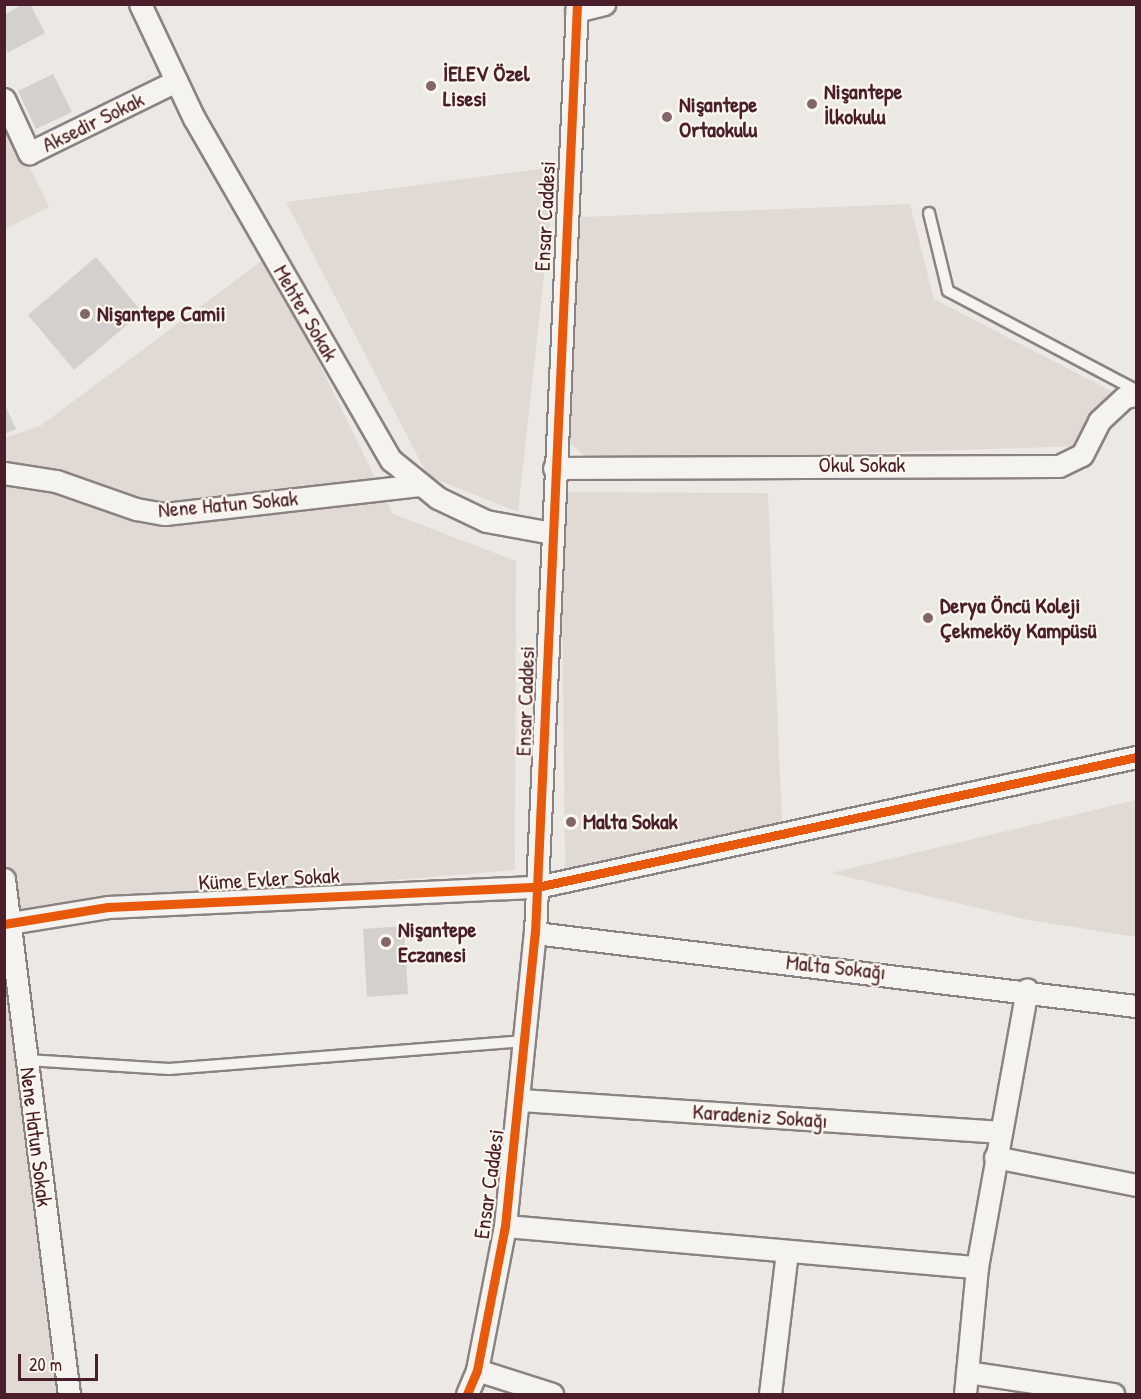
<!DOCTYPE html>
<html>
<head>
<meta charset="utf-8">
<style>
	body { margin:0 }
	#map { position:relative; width:1141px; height:1399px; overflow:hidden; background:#ece9e4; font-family:"Patrick Hand",sans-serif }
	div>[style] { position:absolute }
	.green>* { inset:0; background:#e1d9d4 }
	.building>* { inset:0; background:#d4d0cd }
	.roads { filter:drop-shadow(2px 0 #8b8282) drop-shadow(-2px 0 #8b8282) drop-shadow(0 2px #8b8282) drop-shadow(0 -2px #8b8282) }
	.service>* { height:10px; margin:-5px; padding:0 5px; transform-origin:5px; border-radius:5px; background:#f4f3ef }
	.minor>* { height:21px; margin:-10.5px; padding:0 10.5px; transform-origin:10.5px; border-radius:10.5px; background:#f4f3ef }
	.cycleway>* { height:9px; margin:-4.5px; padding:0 4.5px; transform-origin:4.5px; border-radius:4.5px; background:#e8590c }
	.dots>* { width:16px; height:16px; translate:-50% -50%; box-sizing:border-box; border:3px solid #fbf7ec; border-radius:50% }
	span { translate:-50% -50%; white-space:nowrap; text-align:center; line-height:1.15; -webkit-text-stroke:4.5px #fbf7ec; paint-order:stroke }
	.poi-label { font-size:22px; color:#4a1f2b; font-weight:700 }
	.left { translate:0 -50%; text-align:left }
	.street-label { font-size:22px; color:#4a1f2b }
	.frame { position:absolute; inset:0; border:6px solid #4a1f2b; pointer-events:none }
	.scale { position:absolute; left:18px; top:1354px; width:80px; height:27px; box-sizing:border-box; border:3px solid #4a1f2b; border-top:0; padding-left:8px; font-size:18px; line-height:21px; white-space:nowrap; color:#4a1f2b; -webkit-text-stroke:4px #fbf7ec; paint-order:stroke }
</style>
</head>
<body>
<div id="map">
	<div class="green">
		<i style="clip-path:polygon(4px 114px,49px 207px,5px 229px,4px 229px)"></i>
		<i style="clip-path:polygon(556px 167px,518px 512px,428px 476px,286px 202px)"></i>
		<i style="clip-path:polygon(910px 204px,934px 299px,1113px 392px,1081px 446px,592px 462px,564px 438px,581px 217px)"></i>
		<i style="clip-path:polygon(267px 257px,393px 514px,516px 561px,515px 870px,5px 912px,4px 438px,40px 426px)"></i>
		<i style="clip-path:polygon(561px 492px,768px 493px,782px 823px,565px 868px)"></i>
		<i style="clip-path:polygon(1136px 800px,1136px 937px,1029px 920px,831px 873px)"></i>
		<i style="clip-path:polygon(24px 934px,83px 1394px,5px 1394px,4px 937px)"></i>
	</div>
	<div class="building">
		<i style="clip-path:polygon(23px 4px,30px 4px,45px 33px,7px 53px,4px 15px)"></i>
		<i style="clip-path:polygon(53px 74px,72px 112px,36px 129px,18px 91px)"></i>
		<i style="clip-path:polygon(96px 257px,142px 312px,74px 370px,28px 315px)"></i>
		<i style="clip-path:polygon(4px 403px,16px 429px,4px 434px)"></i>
		<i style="clip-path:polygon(404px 926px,408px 994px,367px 997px,363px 929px)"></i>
	</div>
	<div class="roads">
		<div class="service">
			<i style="left:929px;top:213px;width:80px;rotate:76.3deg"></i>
			<i style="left:948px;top:291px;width:212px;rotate:27.8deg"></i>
			<i style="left:27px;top:1060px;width:142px;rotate:3.6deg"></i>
			<i style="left:169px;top:1069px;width:357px;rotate:-4.5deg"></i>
		</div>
		<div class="minor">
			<i style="left:140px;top:4px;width:126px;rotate:64.7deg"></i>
			<i style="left:194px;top:118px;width:395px;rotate:60.1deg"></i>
			<i style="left:391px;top:460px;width:60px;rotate:39deg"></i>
			<i style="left:438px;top:498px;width:53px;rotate:25.6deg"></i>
			<i style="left:486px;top:521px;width:67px;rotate:10.3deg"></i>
			<i style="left:576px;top:11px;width:29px;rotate:-14deg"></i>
			<i style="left:4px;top:99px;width:60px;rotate:65.2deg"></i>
			<i style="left:29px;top:153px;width:164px;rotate:-26.1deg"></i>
			<i style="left:554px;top:468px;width:505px;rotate:-0.23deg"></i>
			<i style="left:1059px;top:466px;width:25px;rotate:-26deg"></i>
			<i style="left:1082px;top:455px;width:38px;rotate:-63deg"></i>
			<i style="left:1099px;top:421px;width:35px;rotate:-43deg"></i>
			<i style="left:1125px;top:397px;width:11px;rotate:-10deg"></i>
			<i style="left:4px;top:473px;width:53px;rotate:8.7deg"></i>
			<i style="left:56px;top:481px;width:85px;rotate:19.3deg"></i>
			<i style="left:136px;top:509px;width:29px;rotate:10deg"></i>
			<i style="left:165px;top:514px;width:258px;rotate:-6.5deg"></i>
			<i style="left:4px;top:879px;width:519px;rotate:82.81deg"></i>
			<i style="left:4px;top:924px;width:105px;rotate:-9.3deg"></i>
			<i style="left:108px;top:907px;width:429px;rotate:-2.7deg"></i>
			<i style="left:537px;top:887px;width:613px;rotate:-12.24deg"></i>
			<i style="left:535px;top:933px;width:605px;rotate:6.93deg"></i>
			<i style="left:520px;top:1100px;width:480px;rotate:3.8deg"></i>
			<i style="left:995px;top:1157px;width:144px;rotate:11.2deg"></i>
			<i style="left:505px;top:1226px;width:474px;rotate:5deg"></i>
			<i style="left:477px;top:1370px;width:79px;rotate:17.7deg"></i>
			<i style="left:967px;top:1372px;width:148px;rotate:8.6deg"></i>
			<i style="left:467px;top:1394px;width:26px;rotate:-67deg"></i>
			<i style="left:477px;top:1370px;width:147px;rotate:-79deg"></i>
			<i style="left:505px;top:1226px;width:295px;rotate:-84.2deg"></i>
			<i style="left:535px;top:933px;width:930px;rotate:-87.41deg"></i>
			<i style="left:770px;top:1394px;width:144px;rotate:-83.2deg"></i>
			<i style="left:965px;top:1394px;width:128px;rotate:-84.6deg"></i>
			<i style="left:977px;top:1267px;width:282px;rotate:-79.8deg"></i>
		</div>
	</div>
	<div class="cycleway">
		<i style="left:4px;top:924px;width:105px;rotate:-9.3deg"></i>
		<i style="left:108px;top:907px;width:429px;rotate:-2.7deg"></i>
		<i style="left:537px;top:887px;width:613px;rotate:-12.24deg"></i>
		<i style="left:467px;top:1394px;width:26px;rotate:-67deg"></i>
		<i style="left:477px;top:1370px;width:147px;rotate:-79deg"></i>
		<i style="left:505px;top:1226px;width:295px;rotate:-84.2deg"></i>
		<i style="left:535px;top:933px;width:930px;rotate:-87.41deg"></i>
	</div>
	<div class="dots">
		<i style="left:431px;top:86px;background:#83666c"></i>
		<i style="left:812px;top:104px;background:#83666c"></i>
		<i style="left:667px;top:117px;background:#83666c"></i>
		<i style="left:85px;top:314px;background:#83666c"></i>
		<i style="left:928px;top:618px;background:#83666c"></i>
		<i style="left:571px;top:822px;background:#83666c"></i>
		<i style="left:386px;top:942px;background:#83666c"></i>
	</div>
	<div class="poi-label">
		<span class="left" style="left:443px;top:86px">İELEV Özel<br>Lisesi</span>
		<span class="left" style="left:824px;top:104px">Nişantepe<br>İlkokulu</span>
		<span class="left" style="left:679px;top:117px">Nişantepe<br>Ortaokulu</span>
		<span class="left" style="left:97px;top:314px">Nişantepe Camii</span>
		<span class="left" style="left:940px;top:618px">Derya Öncü Koleji<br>Çekmeköy Kampüsü</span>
		<span class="left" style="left:583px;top:822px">Malta Sokak</span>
		<span class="left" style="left:398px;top:942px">Nişantepe<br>Eczanesi</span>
	</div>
	<div class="street-label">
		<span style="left:93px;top:122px;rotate:-26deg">Aksedir Sokak</span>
		<span style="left:545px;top:216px;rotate:-87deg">Ensar Caddesi</span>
		<span style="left:306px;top:313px;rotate:60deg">Mehter Sokak</span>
		<span style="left:862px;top:465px">Okul Sokak</span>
		<span style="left:228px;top:504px;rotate:-5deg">Nene Hatun Sokak</span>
		<span style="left:525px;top:701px;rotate:-88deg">Ensar Caddesi</span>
		<span style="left:269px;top:879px;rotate:-3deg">Küme Evler Sokak</span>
		<span style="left:836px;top:967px;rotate:6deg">Malta Sokağı</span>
		<span style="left:760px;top:1116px;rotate:4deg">Karadeniz Sokağı</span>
		<span style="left:36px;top:1137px;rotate:83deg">Nene Hatun Sokak</span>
		<span style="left:489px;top:1184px;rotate:-82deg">Ensar Caddesi</span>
	</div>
	<div class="frame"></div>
	<div class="scale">20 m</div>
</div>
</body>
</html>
